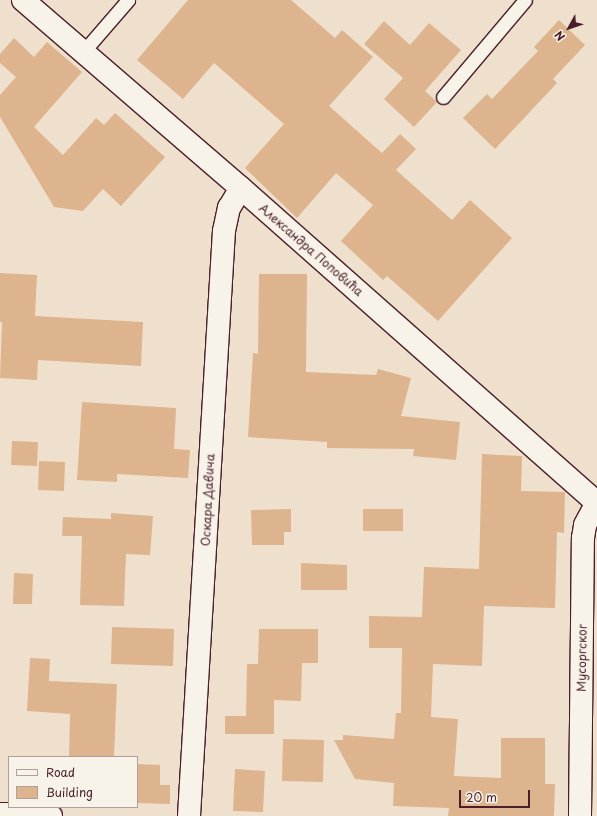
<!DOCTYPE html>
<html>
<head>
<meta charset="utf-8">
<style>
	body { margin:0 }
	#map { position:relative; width:597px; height:816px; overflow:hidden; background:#efe0cd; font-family:"Playpen Sans",sans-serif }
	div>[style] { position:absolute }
	.building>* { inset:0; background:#ddb48e }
	.roads { filter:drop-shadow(1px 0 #4a1f2b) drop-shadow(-1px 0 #4a1f2b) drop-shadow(0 1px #4a1f2b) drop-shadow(0 -1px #4a1f2b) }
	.service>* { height:13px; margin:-6.5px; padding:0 6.5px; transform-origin:6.5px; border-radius:6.5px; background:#f7f3e8 }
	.minor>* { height:22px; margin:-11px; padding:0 11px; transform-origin:11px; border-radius:11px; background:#f7f3e8 }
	span { translate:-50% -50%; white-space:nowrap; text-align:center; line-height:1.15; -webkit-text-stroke:4px #f7f3e8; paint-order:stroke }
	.street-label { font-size:12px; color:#4a1f2b }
	.legend { position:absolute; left:8px; top:756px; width:130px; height:52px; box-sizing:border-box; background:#f7f3e8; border:1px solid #b29e9c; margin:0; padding:5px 7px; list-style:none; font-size:12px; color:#4a1f2b }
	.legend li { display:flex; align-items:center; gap:8px; height:20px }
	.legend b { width:20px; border:1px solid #b29e9c }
	.north { position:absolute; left:549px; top:8px; width:40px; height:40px; -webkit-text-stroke:3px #f7f3e8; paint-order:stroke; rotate:230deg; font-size:11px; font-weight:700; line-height:16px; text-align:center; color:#4a1f2b }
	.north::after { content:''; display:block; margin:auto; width:14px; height:18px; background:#4a1f2b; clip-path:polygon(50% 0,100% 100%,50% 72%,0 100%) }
	.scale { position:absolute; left:459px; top:790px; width:71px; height:18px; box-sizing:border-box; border:2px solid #4a1f2b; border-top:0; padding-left:5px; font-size:12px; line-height:14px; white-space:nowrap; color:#4a1f2b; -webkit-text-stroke:3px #f7f3e8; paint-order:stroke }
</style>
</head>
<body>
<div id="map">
	<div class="building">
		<i style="clip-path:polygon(188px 0,291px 0,335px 38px,342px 30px,373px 57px,329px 106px,382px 153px,400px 134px,416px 149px,396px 170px,452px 220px,470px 200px,512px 238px,438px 321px,387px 276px,383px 280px,341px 241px,373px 205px,336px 173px,297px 218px,245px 168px,284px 124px,214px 63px,183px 99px,137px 60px)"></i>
		<i style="clip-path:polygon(559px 20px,585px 45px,553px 79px,557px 83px,495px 149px,463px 118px,487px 94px,492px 99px,538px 51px,534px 47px)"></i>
		<i style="clip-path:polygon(384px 21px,410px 45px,429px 23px,461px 50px,425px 91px,437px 102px,414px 127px,384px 99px,403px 78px,364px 44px)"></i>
		<i style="clip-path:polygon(14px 38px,34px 57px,47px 42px,82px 72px,34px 127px,63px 155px,96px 118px,104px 125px,115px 113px,165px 157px,121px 206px,103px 189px,83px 211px,54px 207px,0 117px,0 95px,16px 77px,0 63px,0 54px)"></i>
		<i style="clip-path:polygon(0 273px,37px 275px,35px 316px,143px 322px,141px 366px,38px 360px,37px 380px,0 378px,2px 322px,0 322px)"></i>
		<i style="clip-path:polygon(259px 274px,307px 274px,306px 372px,376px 375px,378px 369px,411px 378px,401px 416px,460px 422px,456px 460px,413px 456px,414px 449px,327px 448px,327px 442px,248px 437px,253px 353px,258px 354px)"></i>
		<i style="clip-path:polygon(82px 402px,176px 408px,174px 449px,190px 450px,188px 478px,117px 474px,117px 482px,77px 480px)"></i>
		<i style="clip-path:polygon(12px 441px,38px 442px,37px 466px,11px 465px)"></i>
		<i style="clip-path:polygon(482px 454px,522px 456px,521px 491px,565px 492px,564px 533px,557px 532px,555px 608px,484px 606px,482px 666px,433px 664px,431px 717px,458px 719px,454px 776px,501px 778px,501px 738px,545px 738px,545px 784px,555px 784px,554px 816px,448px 816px,449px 808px,393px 806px,394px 783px,355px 779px,334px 740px,343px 740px,343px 735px,394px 739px,396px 713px,401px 713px,402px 648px,369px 648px,369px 616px,422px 617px,424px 567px,479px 569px)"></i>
		<i style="clip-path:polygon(39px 461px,65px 462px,64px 491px,38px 490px)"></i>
		<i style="clip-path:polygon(291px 509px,291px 532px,284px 532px,284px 545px,252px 545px,251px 510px)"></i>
		<i style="clip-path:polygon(363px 509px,403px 509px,403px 531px,363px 531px)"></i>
		<i style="clip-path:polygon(111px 513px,153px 516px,150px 555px,126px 554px,124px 606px,80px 605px,82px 536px,62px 536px,63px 517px,111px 519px)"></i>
		<i style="clip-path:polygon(301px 563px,347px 565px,347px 590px,301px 590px)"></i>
		<i style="clip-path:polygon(14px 573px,33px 574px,32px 604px,13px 604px)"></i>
		<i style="clip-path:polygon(112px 627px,174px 629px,173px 666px,111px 664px)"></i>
		<i style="clip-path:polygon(259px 629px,318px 629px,318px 663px,302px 663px,301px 701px,274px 700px,274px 734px,225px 734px,225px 716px,246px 716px,247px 664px,258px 664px)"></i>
		<i style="clip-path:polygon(30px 658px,50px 659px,49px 681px,117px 684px,114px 757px,69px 757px,70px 714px,27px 711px)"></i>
		<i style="clip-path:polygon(283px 739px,324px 740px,323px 782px,282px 781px)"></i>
		<i style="clip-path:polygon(137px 764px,160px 765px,160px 785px,170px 785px,170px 804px,137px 803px)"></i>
		<i style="clip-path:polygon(235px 769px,265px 771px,263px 812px,233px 811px)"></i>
	</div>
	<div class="roads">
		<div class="service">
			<i style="left:83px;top:52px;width:69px;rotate:-49.1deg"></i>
			<i style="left:443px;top:97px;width:127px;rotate:-49.8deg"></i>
		</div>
		<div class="minor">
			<i style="left:23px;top:0;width:288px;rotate:40.8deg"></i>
			<i style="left:241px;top:188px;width:475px;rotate:41.5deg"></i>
			<i style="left:0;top:814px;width:51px;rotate:2.2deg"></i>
			<i style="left:189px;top:816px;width:586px;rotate:-86.58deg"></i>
			<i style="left:224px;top:231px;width:24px;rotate:-78deg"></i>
			<i style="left:229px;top:208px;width:23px;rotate:-59deg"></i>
			<i style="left:580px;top:816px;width:278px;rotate:-89.4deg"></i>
			<i style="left:583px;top:538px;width:13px;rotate:-81deg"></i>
			<i style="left:585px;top:525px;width:26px;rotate:-62deg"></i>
		</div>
	</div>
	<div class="street-label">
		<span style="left:311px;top:250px;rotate:41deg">Александра Поповића</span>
		<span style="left:208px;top:500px;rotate:-87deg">Оскара Давича</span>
		<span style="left:582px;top:658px;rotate:-89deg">Мусоргског</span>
	</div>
	<ul class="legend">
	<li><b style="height:5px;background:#f7f3e8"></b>Road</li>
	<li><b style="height:11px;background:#ddb48e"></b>Building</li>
	</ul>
	<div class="north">N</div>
	<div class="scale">20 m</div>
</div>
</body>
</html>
